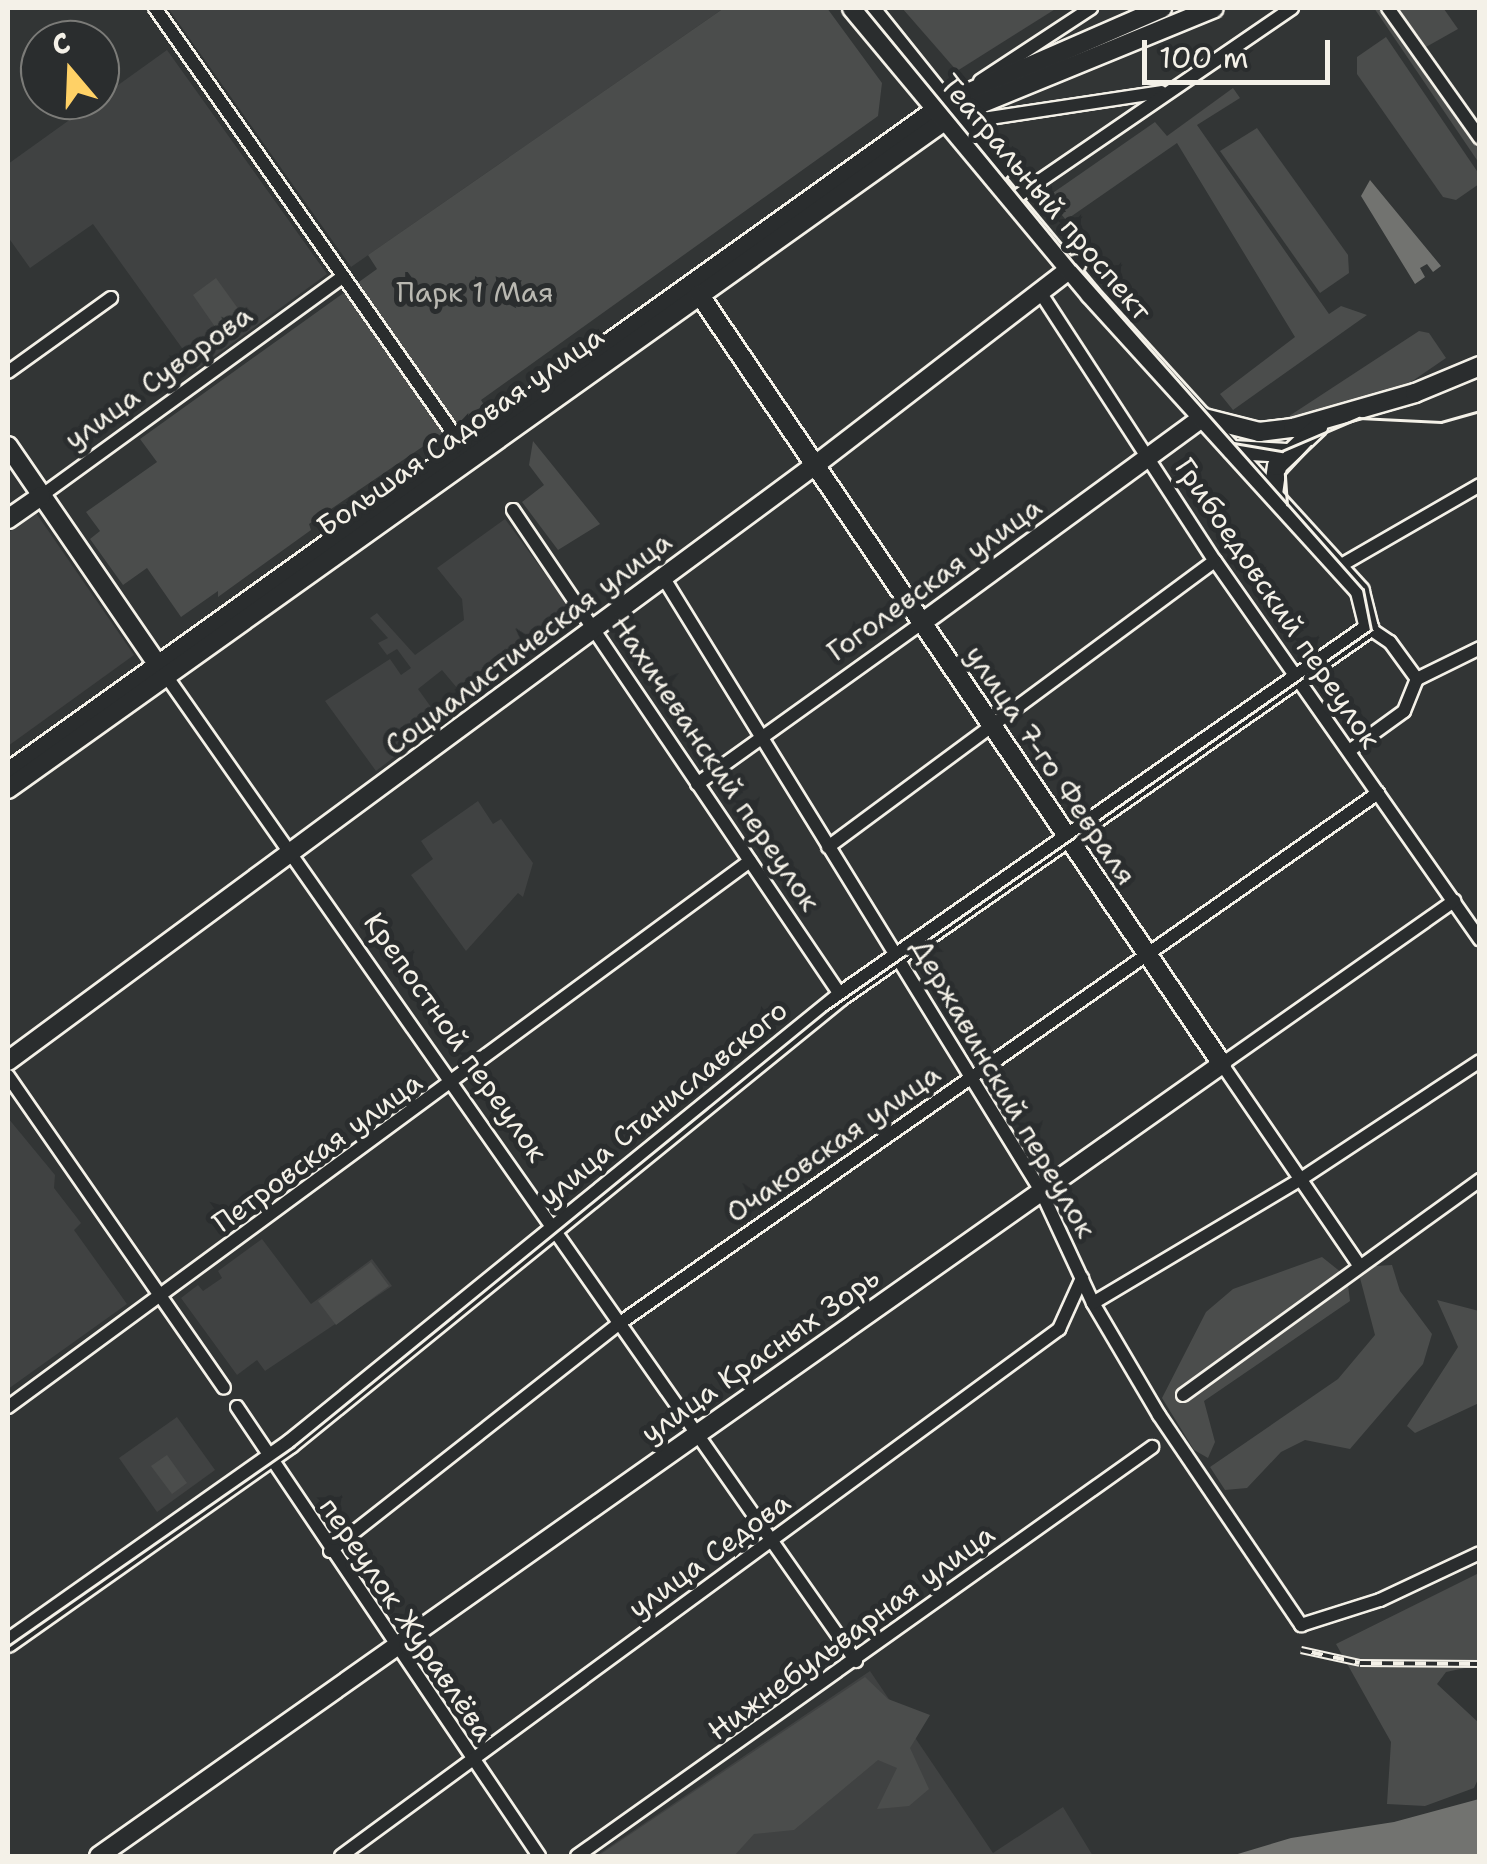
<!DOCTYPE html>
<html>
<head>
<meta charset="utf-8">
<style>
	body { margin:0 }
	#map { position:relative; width:1487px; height:1864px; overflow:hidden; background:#323535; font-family:"Shantell Sans",sans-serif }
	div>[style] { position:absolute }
	.built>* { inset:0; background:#404242 }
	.green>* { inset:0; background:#4b4d4c }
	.water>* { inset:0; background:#727370 }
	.roads { filter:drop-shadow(2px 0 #f4f1e8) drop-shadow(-2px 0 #f4f1e8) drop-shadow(0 2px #f4f1e8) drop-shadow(0 -2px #f4f1e8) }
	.street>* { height:12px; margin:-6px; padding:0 6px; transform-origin:6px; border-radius:6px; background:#2a2d2e }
	.secondary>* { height:18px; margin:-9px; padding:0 9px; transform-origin:9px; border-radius:9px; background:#2a2d2e }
	.tram>* { height:2.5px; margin:-1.25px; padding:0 1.25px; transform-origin:1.25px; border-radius:1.25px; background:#f4f1e8 }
	.rail>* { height:8px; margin-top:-4px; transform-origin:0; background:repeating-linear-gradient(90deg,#2a2d2e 0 11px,#f4f1e8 0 22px); box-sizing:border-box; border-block:2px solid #f4f1e8 }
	span { translate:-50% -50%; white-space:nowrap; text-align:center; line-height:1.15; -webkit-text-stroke:10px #2a2d2e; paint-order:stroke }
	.street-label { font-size:28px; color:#f4f1e8 }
	.park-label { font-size:28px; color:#b9b8b1 }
	.frame { position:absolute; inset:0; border:10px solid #f4f1e8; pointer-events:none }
	.north { position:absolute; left:20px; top:20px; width:100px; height:100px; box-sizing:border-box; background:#2a2d2e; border:2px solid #7b7b78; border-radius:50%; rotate:341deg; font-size:28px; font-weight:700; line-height:40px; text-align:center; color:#f4f1e8 }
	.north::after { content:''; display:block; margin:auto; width:35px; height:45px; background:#ffd166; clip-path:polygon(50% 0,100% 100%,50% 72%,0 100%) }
	.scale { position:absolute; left:1142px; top:40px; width:188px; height:45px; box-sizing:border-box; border:5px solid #f4f1e8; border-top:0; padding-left:12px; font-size:30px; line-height:35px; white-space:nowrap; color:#f4f1e8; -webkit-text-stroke:8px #2a2d2e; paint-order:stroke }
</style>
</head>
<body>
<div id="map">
	<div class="built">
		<i style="clip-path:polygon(168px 8px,724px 8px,351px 267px)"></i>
		<i style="clip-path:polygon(167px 50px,327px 274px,197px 369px,93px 224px,30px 268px,8px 237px,8px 164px)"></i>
		<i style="clip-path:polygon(36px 513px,134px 655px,8px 746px,8px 533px)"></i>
		<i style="clip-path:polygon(505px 519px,578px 619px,468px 701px,442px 670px,418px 689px,441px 721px,376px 771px,325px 701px,390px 659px,401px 675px,411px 668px,397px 649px,387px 655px,378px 643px,388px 638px,370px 618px,377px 613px,415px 655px,464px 620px,462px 599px,437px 568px)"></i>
		<i style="clip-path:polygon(478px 801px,493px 824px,501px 819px,533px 863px,523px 897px,518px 893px,466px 951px,411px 875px,433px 859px,421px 841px)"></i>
		<i style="clip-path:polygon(8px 1118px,55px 1175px,54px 1188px,81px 1223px,74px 1230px,127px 1304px,8px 1389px)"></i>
		<i style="clip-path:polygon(262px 1239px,311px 1304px,372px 1259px,392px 1286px,265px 1371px,257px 1360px,237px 1375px,181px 1298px,198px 1285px,203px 1291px,222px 1278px,218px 1271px)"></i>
		<i style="clip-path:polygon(177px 1417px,215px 1470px,157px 1512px,119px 1458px)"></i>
		<i style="clip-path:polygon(870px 1671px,993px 1853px,1063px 1807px,1093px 1856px,596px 1856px)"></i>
	</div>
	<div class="green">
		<i style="clip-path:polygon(724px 8px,827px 8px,882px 83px,878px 116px,481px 400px,484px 405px,309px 524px,311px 530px,218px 597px,218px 591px,181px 617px,147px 568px,123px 585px,90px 539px,100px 531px,86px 512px,157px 462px,140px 439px,377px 269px,368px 255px)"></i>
		<i style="clip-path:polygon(902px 8px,1057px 8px,957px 71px)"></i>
		<i style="clip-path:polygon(1374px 8px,1382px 8px,1479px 148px,1479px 163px)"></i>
		<i style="clip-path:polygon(1398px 8px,1444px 9px,1458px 29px,1426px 47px)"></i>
		<i style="clip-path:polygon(1386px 37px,1479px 174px,1479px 184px,1456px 200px,1443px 197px,1357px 74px,1357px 57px)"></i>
		<i style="clip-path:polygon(1233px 88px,1240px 98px,1197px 125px,1329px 314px,1341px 306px,1367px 315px,1233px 410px,1220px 394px,1295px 337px,1177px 143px,1066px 220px,1047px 197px,1155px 122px,1167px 136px)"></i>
		<i style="clip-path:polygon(1257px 128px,1348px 255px,1349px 273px,1320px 293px,1220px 151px)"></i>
		<i style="clip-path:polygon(216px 278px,244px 317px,220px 334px,193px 295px)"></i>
		<i style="clip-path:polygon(1419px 331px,1429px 333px,1446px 358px,1408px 384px,1280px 422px)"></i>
		<i style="clip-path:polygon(533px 441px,600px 524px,558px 550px,522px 502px,544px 485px,529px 465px)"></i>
		<i style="clip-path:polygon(1322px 1257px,1347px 1277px,1350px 1301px,1204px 1401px,1215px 1442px,1208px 1458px,1194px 1450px,1162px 1398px,1206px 1312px,1233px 1289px)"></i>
		<i style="clip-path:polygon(371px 1262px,389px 1286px,336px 1325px,318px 1301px)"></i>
		<i style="clip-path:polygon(1392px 1265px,1400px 1291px,1432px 1334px,1423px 1364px,1350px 1449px,1305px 1440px,1281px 1452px,1247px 1488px,1225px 1490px,1210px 1467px,1338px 1379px,1375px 1335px,1360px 1278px,1375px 1266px)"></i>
		<i style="clip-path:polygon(1437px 1300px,1479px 1311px,1479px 1403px,1415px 1433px,1407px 1426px,1458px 1347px)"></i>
		<i style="clip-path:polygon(167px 1455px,187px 1483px,172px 1494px,151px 1466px)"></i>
		<i style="clip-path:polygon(1479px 1573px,1479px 1665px,1446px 1672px,1437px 1684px,1479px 1723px,1479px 1777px,1474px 1788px,1425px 1806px,1387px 1804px,1391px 1742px,1336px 1644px)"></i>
		<i style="clip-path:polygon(865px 1677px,888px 1699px,930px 1715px,910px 1748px,929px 1789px,909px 1806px,877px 1809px,897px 1768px,878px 1760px,794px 1830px,754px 1834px,734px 1856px,598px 1856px)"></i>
	</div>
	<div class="water">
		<i style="clip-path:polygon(1370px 180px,1441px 266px,1433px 272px,1427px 264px,1420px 268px,1425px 277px,1415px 284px,1361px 196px)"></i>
		<i style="clip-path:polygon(1479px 1799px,1479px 1856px,1231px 1856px,1291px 1838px,1394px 1822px)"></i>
	</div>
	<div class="roads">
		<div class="street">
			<i style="left:155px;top:8px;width:536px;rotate:54.95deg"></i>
			<i style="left:1388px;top:8px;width:159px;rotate:54.7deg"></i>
			<i style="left:980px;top:81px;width:133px;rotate:-33.3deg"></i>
			<i style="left:959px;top:113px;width:25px;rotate:14deg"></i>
			<i style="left:983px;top:119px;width:180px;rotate:-8.6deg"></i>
			<i style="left:1019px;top:195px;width:331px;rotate:-34.4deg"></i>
			<i style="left:1040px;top:292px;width:321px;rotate:57deg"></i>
			<i style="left:1215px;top:561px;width:462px;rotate:55deg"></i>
			<i style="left:8px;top:372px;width:127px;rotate:-35.7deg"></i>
			<i style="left:41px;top:496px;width:371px;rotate:-36deg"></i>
			<i style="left:513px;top:510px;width:586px;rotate:55.98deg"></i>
			<i style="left:1338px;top:567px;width:164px;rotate:-30deg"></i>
			<i style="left:663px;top:577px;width:721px;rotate:58.38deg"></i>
			<i style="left:1041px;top:1191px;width:123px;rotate:65.1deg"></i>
			<i style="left:1093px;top:1303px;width:130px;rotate:59.5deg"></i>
			<i style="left:1159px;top:1415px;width:254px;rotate:55.9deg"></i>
			<i style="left:1301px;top:1625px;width:83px;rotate:-17.6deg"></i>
			<i style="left:1380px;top:1600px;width:110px;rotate:-25.2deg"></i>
			<i style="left:1369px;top:628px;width:25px;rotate:34deg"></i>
			<i style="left:1390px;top:642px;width:46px;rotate:53.9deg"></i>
			<i style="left:162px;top:670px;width:1210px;rotate:55deg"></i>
			<i style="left:1349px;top:751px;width:68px;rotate:-36deg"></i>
			<i style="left:1404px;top:711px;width:35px;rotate:-68deg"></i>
			<i style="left:1417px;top:679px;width:70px;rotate:-26.2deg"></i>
			<i style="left:697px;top:784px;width:278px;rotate:-35.6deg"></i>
			<i style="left:828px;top:847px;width:481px;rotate:-36.5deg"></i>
			<i style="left:8px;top:1076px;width:379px;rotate:55.3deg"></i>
			<i style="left:1359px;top:1265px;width:243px;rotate:-124.3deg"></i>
			<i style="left:1222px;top:1064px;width:284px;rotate:-35.1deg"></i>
			<i style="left:1093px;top:1303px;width:242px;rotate:-30.8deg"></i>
			<i style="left:1301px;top:1179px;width:214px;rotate:-33.4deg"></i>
			<i style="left:1183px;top:1395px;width:367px;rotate:-35.9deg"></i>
			<i style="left:8px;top:1407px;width:921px;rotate:-36.35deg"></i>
			<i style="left:237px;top:1407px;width:541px;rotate:56.07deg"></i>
			<i style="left:330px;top:1551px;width:369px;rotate:-38.2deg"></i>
			<i style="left:620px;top:1323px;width:925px;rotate:-34.96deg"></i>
			<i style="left:341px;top:1856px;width:891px;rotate:-36.28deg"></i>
			<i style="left:1059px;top:1329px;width:56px;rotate:-65.7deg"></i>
			<i style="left:577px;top:1856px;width:706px;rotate:-35.42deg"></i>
		</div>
		<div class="secondary">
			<i style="left:870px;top:8px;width:208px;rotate:51.3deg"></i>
			<i style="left:1208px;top:419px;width:53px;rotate:14.3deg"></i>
			<i style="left:1259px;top:432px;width:34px;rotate:-7deg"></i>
			<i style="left:1293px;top:428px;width:127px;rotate:-16deg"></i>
			<i style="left:1415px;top:393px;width:70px;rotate:-22.6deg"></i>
			<i style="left:8px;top:446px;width:264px;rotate:55.6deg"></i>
			<i style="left:1232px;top:450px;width:55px;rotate:3.1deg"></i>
			<i style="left:1273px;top:494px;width:28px;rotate:-82deg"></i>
			<i style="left:1277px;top:466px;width:57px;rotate:-43.6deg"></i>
			<i style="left:8px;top:519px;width:40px;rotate:-34.9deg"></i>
			<i style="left:923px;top:622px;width:347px;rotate:-36.2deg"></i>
			<i style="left:8px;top:772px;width:1151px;rotate:-35.53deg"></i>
			<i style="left:945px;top:103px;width:237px;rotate:-23.6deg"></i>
			<i style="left:8px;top:789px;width:1159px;rotate:-35.51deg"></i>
			<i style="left:951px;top:116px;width:284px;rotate:-22.3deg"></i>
			<i style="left:8px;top:1061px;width:1007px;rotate:-36.44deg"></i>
			<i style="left:818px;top:463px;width:326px;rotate:-37.6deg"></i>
			<i style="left:8px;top:1643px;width:345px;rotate:-35.2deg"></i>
			<i style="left:290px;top:1444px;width:710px;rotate:-39.11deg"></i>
			<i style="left:841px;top:996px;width:644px;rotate:-34.88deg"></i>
			<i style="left:1369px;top:628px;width:38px;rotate:-104deg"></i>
			<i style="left:1360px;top:591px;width:401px;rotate:-132.3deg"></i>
			<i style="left:1090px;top:294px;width:372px;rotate:-129.8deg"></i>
			<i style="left:99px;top:1856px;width:1374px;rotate:-35.19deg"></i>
			<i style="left:1222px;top:1064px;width:931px;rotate:-124.19deg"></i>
		</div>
	</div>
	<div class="tram">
		<i style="left:1234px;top:443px;width:49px;rotate:9.5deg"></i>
		<i style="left:1282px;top:451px;width:84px;rotate:-23.2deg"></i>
		<i style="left:1359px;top:418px;width:82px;rotate:2.8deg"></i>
		<i style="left:1441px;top:422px;width:41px;rotate:-15.8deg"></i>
		<i style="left:1287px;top:505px;width:31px;rotate:-94deg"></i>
		<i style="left:1285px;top:474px;width:38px;rotate:-47deg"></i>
		<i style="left:8px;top:1646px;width:348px;rotate:-34.9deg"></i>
		<i style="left:293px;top:1447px;width:689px;rotate:-39.28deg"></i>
		<i style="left:826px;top:1011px;width:665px;rotate:-34.96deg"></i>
		<i style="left:1371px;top:630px;width:41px;rotate:-101.3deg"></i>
		<i style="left:1363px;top:590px;width:434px;rotate:-131.5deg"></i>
		<i style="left:1075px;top:265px;width:333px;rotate:-129.4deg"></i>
	</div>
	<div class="rail">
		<i style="left:1301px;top:1650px;width:60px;rotate:12.4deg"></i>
		<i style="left:1360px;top:1663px;width:120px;rotate:0.5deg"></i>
	</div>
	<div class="street-label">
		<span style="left:1046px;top:197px;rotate:50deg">Театральный проспект</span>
		<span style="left:158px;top:377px;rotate:-36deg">улица Суворова</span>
		<span style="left:460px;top:431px;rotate:-35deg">Большая Садовая улица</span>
		<span style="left:934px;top:579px;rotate:-36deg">Гоголевская улица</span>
		<span style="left:1278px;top:603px;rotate:56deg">Грибоедовский переулок</span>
		<span style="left:528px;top:643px;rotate:-37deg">Социалистическая улица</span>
		<span style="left:716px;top:763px;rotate:56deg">Нахичеванский переулок</span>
		<span style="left:1051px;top:765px;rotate:56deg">улица 7-го Февраля</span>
		<span style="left:456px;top:1037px;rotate:55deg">Крепостной переулок</span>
		<span style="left:1004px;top:1088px;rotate:60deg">Державинский переулок</span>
		<span style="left:663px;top:1103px;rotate:-39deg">улица Станиславского</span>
		<span style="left:833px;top:1143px;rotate:-35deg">Очаковская улица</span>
		<span style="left:317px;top:1152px;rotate:-36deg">Петровская улица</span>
		<span style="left:760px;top:1355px;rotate:-35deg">улица Красных Зорь</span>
		<span style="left:709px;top:1555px;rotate:-36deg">улица Седова</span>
		<span style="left:407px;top:1619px;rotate:56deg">переулок Журавлёва</span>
		<span style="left:851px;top:1632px;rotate:-36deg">Нижнебульварная улица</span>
	</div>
	<div class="park-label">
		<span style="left:475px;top:292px">Парк 1 Мая</span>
	</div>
	<div class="frame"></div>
	<div class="north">С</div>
	<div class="scale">100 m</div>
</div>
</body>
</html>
